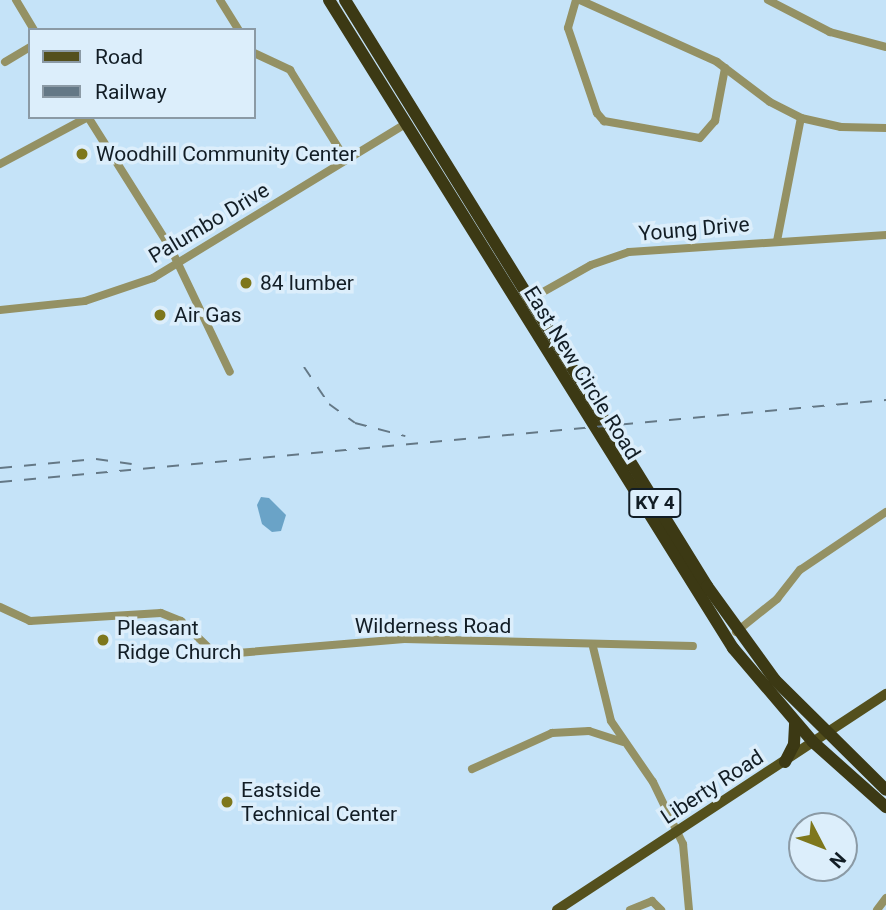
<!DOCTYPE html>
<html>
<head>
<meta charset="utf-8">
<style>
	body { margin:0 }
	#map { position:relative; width:886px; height:910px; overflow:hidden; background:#c5e3f8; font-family:Roboto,sans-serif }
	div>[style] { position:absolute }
	.water>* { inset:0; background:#6aa3c7 }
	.minor>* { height:8px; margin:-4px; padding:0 4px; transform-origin:4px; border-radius:4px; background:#949164 }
	.major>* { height:10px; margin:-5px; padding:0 5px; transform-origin:5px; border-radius:5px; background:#54501d }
	.highway>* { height:12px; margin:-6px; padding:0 6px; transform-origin:6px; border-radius:6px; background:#3c3914 }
	.rail>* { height:2px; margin-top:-1px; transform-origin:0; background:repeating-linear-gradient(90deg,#647886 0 12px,transparent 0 24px) }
	.dots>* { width:19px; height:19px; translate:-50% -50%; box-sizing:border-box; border:4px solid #dceefb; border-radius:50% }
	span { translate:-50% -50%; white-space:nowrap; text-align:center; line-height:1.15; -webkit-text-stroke:7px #dceefb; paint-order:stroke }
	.shield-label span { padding:2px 5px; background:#dceefb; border:2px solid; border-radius:5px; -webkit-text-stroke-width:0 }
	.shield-label { font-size:19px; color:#121d25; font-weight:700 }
	.poi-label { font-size:21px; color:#121d25 }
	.left { translate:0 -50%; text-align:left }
	.street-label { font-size:21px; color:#121d25 }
	.legend { position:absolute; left:28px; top:28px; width:228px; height:91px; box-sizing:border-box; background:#dceefb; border:2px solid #8b9aa5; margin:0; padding:9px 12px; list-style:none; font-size:21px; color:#121d25 }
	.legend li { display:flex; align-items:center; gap:14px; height:35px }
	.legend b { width:35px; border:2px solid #8b9aa5 }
	.north { position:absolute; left:788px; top:812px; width:70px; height:70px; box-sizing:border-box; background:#dceefb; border:2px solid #8b9aa5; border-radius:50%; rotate:132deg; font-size:19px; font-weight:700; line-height:28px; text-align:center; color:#121d25 }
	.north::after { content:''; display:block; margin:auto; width:24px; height:32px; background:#7e771c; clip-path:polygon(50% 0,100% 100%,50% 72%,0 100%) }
</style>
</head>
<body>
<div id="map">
	<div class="water">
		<i style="clip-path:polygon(261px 497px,269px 498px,286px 515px,281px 531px,272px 532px,262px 524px,257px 505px)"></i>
	</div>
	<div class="minor">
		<i style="left:16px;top:0;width:35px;rotate:59deg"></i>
		<i style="left:220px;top:0;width:36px;rotate:58deg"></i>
		<i style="left:576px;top:0;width:29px;rotate:106deg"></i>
		<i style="left:568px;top:28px;width:90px;rotate:71.2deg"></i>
		<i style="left:597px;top:113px;width:11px;rotate:49deg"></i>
		<i style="left:604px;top:121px;width:97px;rotate:10deg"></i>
		<i style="left:700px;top:138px;width:23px;rotate:-49deg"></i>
		<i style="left:715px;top:121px;width:54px;rotate:-79.3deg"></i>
		<i style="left:580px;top:0;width:150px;rotate:24.3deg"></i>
		<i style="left:717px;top:62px;width:66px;rotate:37deg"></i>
		<i style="left:770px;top:102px;width:35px;rotate:27deg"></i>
		<i style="left:801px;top:118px;width:41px;rotate:12.7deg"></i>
		<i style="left:841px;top:127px;width:45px;rotate:1.3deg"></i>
		<i style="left:768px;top:0;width:70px;rotate:27.3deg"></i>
		<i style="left:830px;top:32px;width:58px;rotate:15deg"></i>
		<i style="left:254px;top:53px;width:40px;rotate:25deg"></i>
		<i style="left:290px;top:70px;width:106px;rotate:58.1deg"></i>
		<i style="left:5px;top:62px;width:29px;rotate:-31deg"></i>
		<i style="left:88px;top:117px;width:156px;rotate:57.8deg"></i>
		<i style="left:171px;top:249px;width:136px;rotate:64.4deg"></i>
		<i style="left:0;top:164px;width:100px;rotate:-28.1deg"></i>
		<i style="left:777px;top:241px;width:125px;rotate:-79deg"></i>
		<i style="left:527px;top:301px;width:73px;rotate:-29.4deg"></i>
		<i style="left:591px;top:265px;width:40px;rotate:-18.9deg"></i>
		<i style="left:629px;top:252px;width:258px;rotate:-3.8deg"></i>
		<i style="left:0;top:310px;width:85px;rotate:-6deg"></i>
		<i style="left:85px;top:301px;width:72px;rotate:-18.7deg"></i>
		<i style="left:153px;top:278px;width:298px;rotate:-31.4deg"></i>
		<i style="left:0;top:607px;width:33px;rotate:25deg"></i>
		<i style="left:30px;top:621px;width:131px;rotate:-3.5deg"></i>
		<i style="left:161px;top:613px;width:22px;rotate:22deg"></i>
		<i style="left:181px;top:621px;width:43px;rotate:44.1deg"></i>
		<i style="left:212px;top:651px;width:13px;rotate:13deg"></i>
		<i style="left:225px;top:654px;width:180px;rotate:-4.8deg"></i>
		<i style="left:404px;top:639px;width:289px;rotate:1.4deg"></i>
		<i style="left:736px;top:632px;width:53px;rotate:-38.8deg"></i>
		<i style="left:777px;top:599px;width:37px;rotate:-52deg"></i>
		<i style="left:800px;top:570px;width:104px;rotate:-34deg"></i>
		<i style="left:593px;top:647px;width:76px;rotate:76.3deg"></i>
		<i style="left:611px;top:721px;width:74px;rotate:55.5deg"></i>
		<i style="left:653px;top:782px;width:69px;rotate:64.2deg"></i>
		<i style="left:683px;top:844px;width:66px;rotate:84.8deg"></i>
		<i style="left:472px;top:769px;width:88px;rotate:-24.2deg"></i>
		<i style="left:552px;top:733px;width:37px;rotate:-3deg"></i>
		<i style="left:589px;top:731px;width:35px;rotate:18deg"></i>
		<i style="left:630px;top:910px;width:24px;rotate:-22deg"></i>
		<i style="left:652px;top:901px;width:13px;rotate:45deg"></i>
		<i style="left:877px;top:910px;width:15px;rotate:-53deg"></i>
	</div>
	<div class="major">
		<i style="left:557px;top:910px;width:394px;rotate:-33.3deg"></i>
	</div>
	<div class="highway">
		<i style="left:329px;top:0;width:764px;rotate:58.06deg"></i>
		<i style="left:733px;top:648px;width:123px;rotate:49.6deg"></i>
		<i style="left:813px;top:742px;width:98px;rotate:41.7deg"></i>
		<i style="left:345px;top:0;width:689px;rotate:58.29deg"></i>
		<i style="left:707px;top:586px;width:116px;rotate:54.1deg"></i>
		<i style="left:775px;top:680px;width:156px;rotate:44.7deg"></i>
		<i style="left:785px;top:762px;width:20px;rotate:-63deg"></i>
		<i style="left:794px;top:744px;width:21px;rotate:-87deg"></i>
	</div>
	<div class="rail">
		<i style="left:304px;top:367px;width:45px;rotate:56deg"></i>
		<i style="left:329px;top:404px;width:32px;rotate:36deg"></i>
		<i style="left:355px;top:423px;width:52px;rotate:14.6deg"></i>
		<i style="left:0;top:468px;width:96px;rotate:-5.4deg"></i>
		<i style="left:96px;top:459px;width:36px;rotate:8deg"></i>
		<i style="left:0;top:482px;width:890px;rotate:-5.29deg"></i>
	</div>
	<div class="dots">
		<i style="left:82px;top:154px;background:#7e771c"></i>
		<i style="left:246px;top:283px;background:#7e771c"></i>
		<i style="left:160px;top:315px;background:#7e771c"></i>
		<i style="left:103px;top:640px;background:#7e771c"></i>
		<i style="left:227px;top:802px;background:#7e771c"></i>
	</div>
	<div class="shield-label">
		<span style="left:655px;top:503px">KY 4</span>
	</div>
	<div class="poi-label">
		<span class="left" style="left:96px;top:154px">Woodhill Community Center</span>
		<span class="left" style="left:260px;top:283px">84 lumber</span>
		<span class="left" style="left:174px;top:315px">Air Gas</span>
		<span class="left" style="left:117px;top:640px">Pleasant<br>Ridge Church</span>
		<span class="left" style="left:241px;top:802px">Eastside<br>Technical Center</span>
	</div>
	<div class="street-label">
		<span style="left:209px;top:223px;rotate:-31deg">Palumbo Drive</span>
		<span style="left:694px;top:229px;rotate:-5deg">Young Drive</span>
		<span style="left:582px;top:373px;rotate:58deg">East New Circle Road</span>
		<span style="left:433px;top:626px">Wilderness Road</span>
		<span style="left:712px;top:787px;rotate:-33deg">Liberty Road</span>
	</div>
	<ul class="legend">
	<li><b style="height:9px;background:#54501d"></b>Road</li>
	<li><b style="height:9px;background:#647886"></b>Railway</li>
	</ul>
	<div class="north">N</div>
</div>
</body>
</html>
